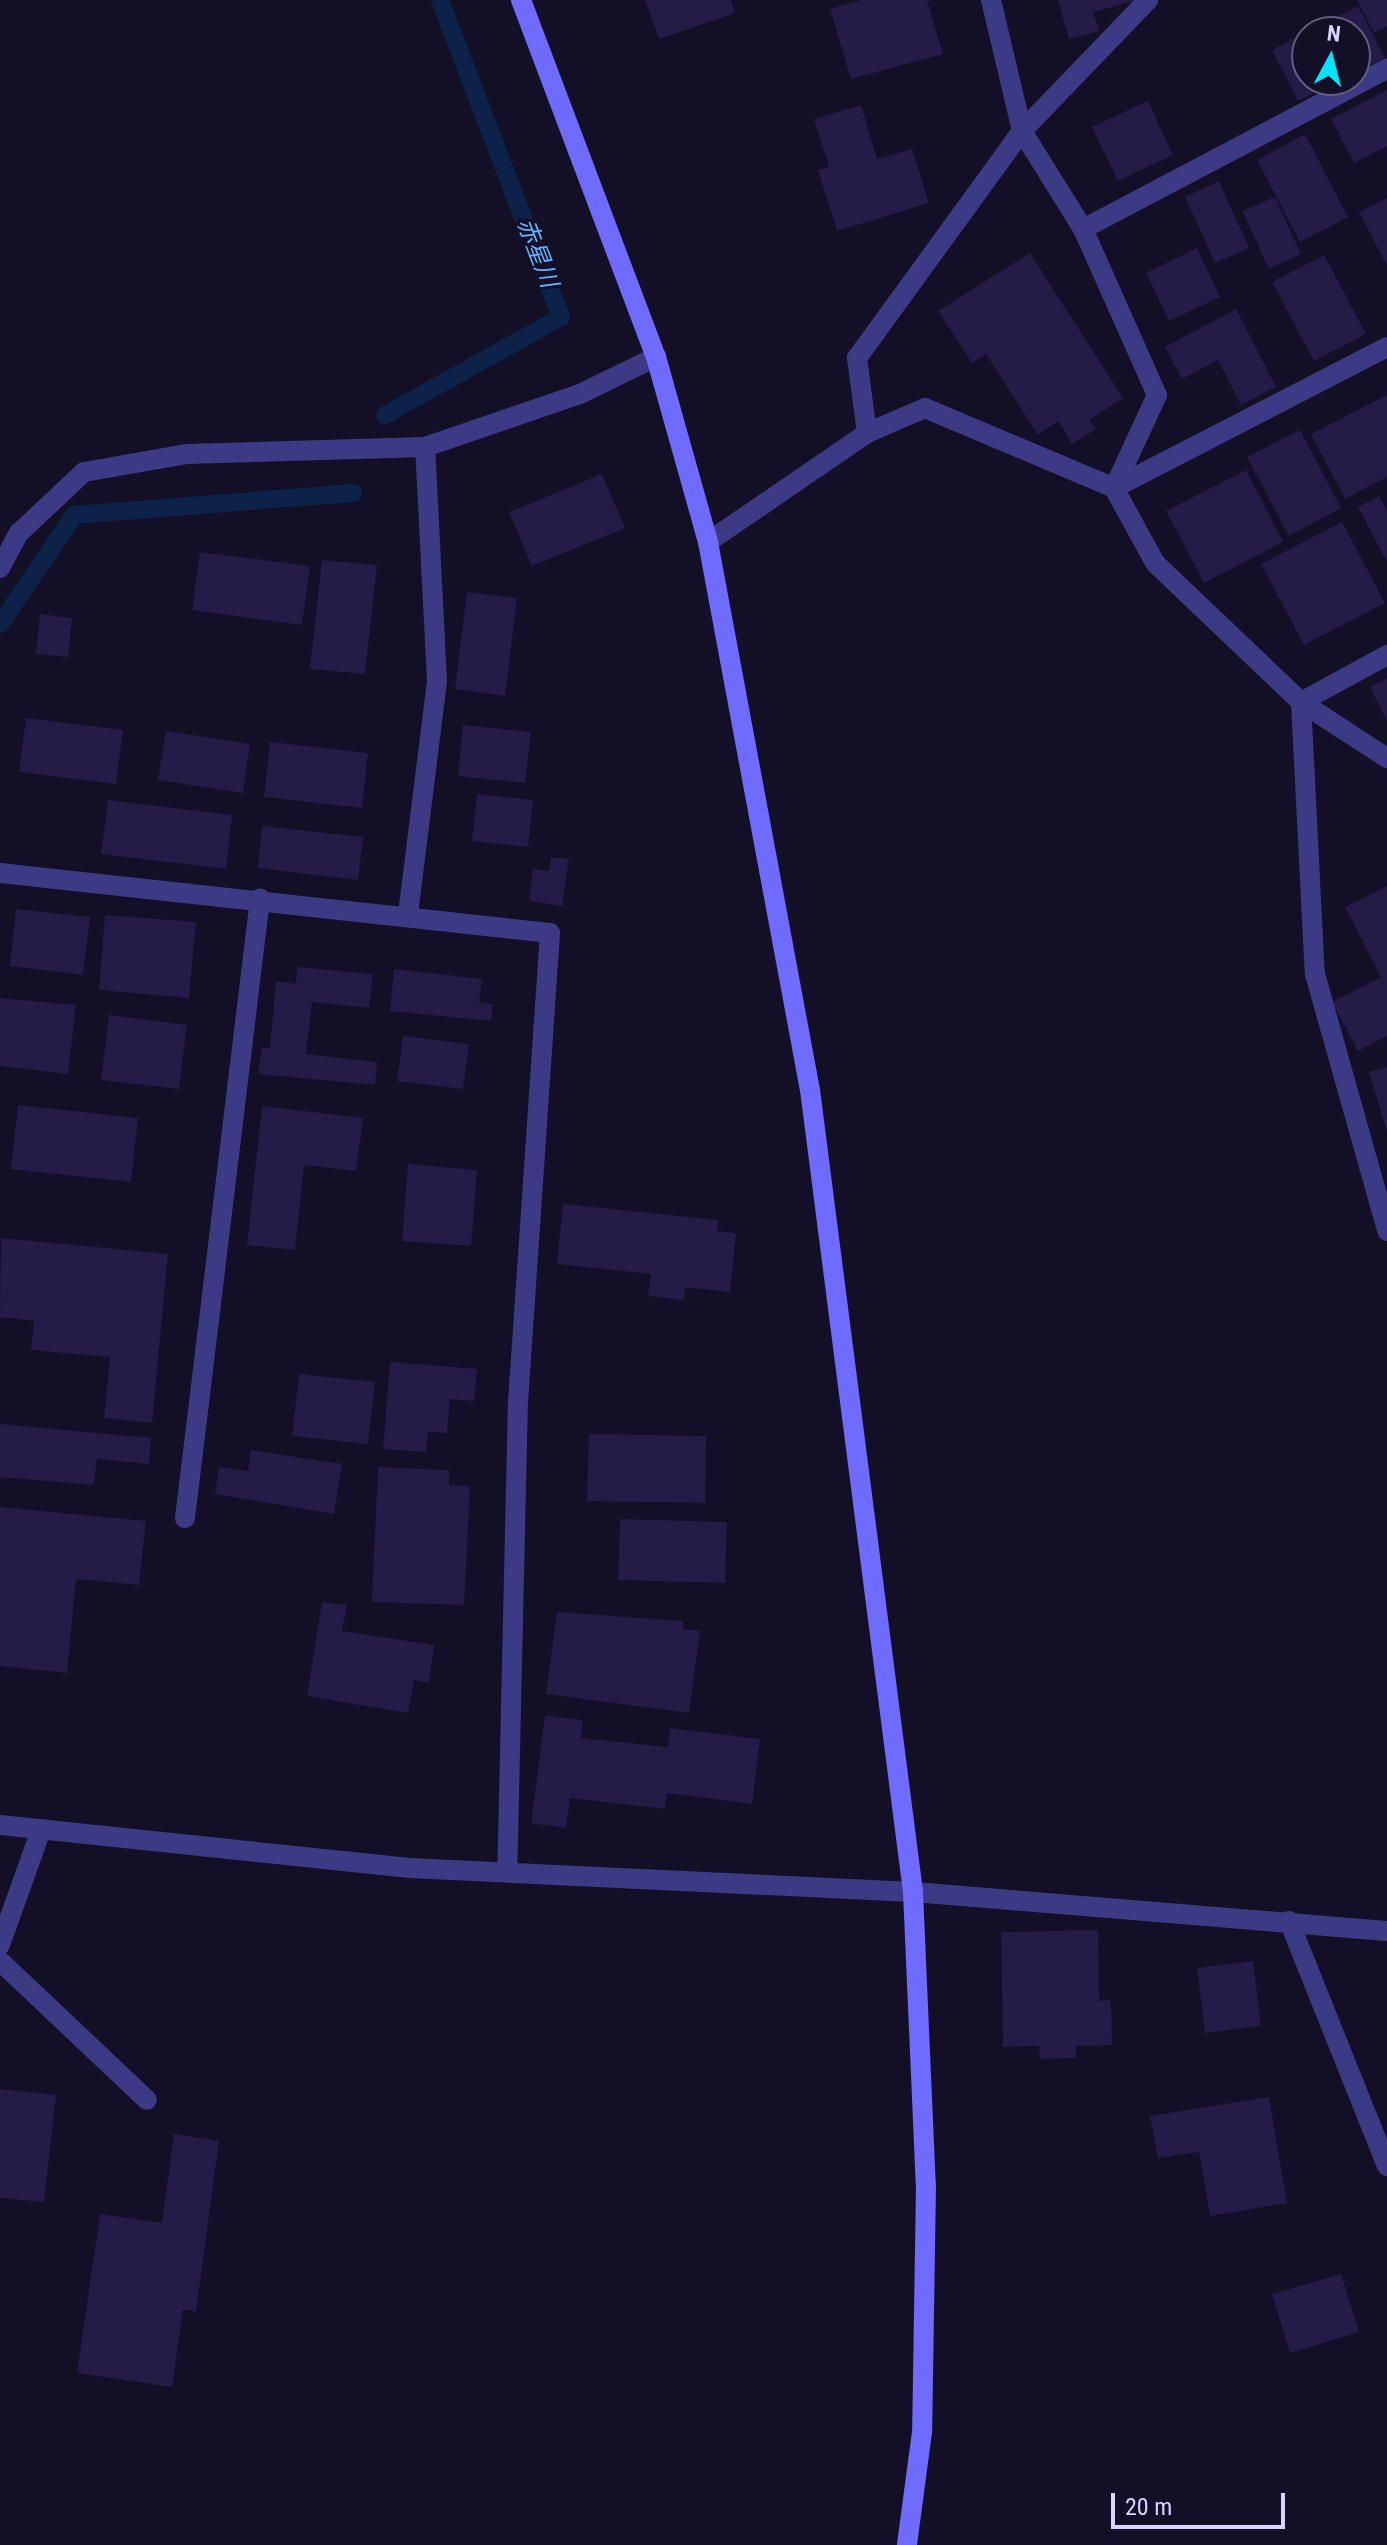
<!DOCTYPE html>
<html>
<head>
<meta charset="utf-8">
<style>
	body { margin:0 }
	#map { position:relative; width:1387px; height:2545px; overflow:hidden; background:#130f26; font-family:"Roboto Condensed","Noto Sans JP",sans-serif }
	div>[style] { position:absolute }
	.stream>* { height:18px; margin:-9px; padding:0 9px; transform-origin:9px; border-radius:9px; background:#0c2248 }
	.building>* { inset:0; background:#241b47 }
	.lane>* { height:20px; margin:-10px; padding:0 10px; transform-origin:10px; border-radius:10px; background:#3d3a85 }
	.street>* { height:20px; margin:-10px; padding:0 10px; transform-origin:10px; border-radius:10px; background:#3d3a85 }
	.secondary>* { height:20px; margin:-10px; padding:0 10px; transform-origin:10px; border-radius:10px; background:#6f6bff }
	span { translate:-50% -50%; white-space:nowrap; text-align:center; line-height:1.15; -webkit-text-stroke:6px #130f26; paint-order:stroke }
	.water-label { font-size:24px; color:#62b6ff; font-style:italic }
	.north { position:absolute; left:1291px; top:16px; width:80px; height:80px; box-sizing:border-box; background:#130f26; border:2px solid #625e7d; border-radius:50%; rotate:7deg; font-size:22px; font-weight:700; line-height:32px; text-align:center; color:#d9d4ff }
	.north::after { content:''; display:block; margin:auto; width:28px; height:36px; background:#00e5ff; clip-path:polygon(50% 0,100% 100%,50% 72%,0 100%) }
	.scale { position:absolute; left:1111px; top:2493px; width:174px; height:36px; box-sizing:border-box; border:4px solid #d9d4ff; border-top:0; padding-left:10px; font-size:24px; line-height:28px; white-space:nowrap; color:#d9d4ff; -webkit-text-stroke:6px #130f26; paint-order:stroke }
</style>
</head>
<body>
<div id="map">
	<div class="stream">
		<i style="left:385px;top:415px;width:201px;rotate:-29.1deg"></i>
		<i style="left:561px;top:317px;width:339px;rotate:-110.9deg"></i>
		<i style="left:0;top:624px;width:132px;rotate:-55.8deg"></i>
		<i style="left:74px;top:515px;width:280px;rotate:-4.5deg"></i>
	</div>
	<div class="building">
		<i style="clip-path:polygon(645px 0,731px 0,735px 13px,659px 39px)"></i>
		<i style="clip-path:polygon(861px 0,927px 0,943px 54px,851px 79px,830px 9px)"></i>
		<i style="clip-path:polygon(1058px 0,1134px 0,1134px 1px,1093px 12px,1099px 31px,1069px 39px)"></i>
		<i style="clip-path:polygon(1357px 0,1387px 0,1387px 26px,1374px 33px)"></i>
		<i style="clip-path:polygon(1358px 6px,1385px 58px,1355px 73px,1355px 32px,1308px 32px)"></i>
		<i style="clip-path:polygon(1307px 32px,1307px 80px,1341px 80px,1298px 101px,1272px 50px)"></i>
		<i style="clip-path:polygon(1387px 90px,1387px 146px,1354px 163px,1331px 119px)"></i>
		<i style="clip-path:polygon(1148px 101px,1173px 155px,1118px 181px,1092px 127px)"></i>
		<i style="clip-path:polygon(861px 105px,877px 159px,912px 149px,929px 203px,837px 231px,818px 170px,829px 167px,814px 119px)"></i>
		<i style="clip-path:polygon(1305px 134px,1348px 217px,1300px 242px,1257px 160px)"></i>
		<i style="clip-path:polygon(1219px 181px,1249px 248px,1215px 263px,1185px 197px)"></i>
		<i style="clip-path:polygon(1275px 197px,1301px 254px,1269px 269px,1242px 211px)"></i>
		<i style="clip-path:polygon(1387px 198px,1387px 266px,1359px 212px)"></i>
		<i style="clip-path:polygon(1197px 248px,1220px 297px,1169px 321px,1146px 273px)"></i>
		<i style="clip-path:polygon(1030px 253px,1123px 398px,1089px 420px,1096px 429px,1072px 444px,1058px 421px,1038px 435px,986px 354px,972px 363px,938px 311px)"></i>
		<i style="clip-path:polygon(1324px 255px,1366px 334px,1314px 361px,1272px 282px)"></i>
		<i style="clip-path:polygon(1236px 309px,1276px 387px,1241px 405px,1218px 360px,1182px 379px,1165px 347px)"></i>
		<i style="clip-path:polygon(1387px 395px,1387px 477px,1345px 499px,1311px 434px)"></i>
		<i style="clip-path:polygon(1300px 430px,1341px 508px,1289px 536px,1247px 457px)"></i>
		<i style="clip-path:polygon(1246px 470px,1283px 542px,1204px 583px,1166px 511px)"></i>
		<i style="clip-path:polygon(602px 474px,625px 528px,532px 566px,509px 512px)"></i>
		<i style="clip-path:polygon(1379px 496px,1387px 511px,1387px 562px,1358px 507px)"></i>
		<i style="clip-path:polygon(1342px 522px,1385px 603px,1304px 645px,1261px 564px)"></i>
		<i style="clip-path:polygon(200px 552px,310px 566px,302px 625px,192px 610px)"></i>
		<i style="clip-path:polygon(322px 560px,377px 565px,365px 674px,310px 669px)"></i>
		<i style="clip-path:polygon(467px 592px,517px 598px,505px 696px,455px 689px)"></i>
		<i style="clip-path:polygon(40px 614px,72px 618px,68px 657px,36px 654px)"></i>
		<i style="clip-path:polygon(1387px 678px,1387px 721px,1370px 687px)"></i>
		<i style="clip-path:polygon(26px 718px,123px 730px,116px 784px,19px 772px)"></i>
		<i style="clip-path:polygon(463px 725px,531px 732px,525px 783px,458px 776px)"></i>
		<i style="clip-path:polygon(166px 731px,250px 744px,243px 793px,158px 780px)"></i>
		<i style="clip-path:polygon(270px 742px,368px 753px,362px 808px,264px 797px)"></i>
		<i style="clip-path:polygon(477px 794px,533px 800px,528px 847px,472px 841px)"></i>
		<i style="clip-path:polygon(108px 800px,232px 815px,226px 869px,101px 854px)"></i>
		<i style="clip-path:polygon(262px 826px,363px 837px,358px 880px,258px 868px)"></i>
		<i style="clip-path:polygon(551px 857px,569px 859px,562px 906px,529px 901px,533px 869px,549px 871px)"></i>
		<i style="clip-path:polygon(1387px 886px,1387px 1036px,1358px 1051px,1332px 1002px,1381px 977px,1345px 907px)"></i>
		<i style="clip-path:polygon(16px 909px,90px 917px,83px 975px,10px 966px)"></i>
		<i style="clip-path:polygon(105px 915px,196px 922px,189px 998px,99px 990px)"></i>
		<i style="clip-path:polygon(297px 967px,373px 974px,369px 1008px,312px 1002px,306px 1054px,377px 1062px,375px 1085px,258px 1074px,262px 1048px,270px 1048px,276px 981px,296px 984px)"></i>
		<i style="clip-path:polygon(394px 969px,482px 979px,479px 1002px,493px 1004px,491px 1021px,390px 1011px)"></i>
		<i style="clip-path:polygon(0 998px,76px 1005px,68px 1074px,0 1066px)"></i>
		<i style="clip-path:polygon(109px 1015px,187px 1025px,179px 1089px,101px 1080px)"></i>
		<i style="clip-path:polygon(403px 1036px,469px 1044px,463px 1089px,397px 1081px)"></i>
		<i style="clip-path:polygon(1387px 1067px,1387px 1129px,1386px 1129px,1369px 1072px)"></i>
		<i style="clip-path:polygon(18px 1105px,138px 1118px,131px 1182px,11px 1169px)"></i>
		<i style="clip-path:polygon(262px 1106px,363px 1118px,356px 1171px,304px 1165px,295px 1250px,247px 1245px)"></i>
		<i style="clip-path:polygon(408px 1164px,477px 1170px,471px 1246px,402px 1241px)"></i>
		<i style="clip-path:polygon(563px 1204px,718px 1220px,717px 1231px,736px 1233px,730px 1292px,685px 1287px,684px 1300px,648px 1296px,651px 1274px,557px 1264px)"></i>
		<i style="clip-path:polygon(1px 1238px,168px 1254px,152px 1423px,104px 1418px,110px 1357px,31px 1350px,34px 1321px,0 1317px)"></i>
		<i style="clip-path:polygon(390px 1362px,477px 1369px,474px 1401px,450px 1399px,447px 1433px,428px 1432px,426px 1452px,383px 1449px)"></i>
		<i style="clip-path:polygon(299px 1374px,375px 1382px,368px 1444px,292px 1436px)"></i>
		<i style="clip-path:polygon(0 1424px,151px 1438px,149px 1464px,97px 1459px,94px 1485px,0 1477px)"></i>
		<i style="clip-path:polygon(589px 1434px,706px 1436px,705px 1503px,587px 1501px)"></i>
		<i style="clip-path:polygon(251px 1450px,342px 1464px,334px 1514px,215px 1494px,219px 1467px,248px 1471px)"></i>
		<i style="clip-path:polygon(378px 1467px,449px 1470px,449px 1485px,470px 1486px,464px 1605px,372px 1602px)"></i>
		<i style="clip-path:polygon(0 1507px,146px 1521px,139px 1585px,76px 1579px,67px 1673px,0 1666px)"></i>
		<i style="clip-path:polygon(620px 1519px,727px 1522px,725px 1583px,618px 1580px)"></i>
		<i style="clip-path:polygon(322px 1602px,347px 1605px,342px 1631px,434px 1645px,429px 1683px,414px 1680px,408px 1713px,307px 1696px)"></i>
		<i style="clip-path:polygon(557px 1612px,683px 1621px,683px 1629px,700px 1631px,689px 1713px,546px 1694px)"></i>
		<i style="clip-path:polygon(545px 1716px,583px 1720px,581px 1738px,668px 1747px,670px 1728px,760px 1739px,752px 1804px,667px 1793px,665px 1809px,570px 1798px,566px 1828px,531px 1823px)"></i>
		<i style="clip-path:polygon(1098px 1930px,1099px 2001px,1111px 2000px,1112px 2045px,1076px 2046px,1076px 2058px,1040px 2059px,1039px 2046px,1003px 2047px,1001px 1932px)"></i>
		<i style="clip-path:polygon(1253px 1961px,1261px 2026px,1205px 2033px,1197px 1968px)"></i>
		<i style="clip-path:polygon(0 2089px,56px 2095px,44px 2202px,0 2198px)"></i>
		<i style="clip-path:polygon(1269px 2097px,1287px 2203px,1210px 2216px,1199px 2152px,1158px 2158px,1150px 2116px)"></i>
		<i style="clip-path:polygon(174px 2134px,219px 2141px,196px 2312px,183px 2309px,172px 2387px,77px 2373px,100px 2214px,162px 2223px)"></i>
		<i style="clip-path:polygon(1341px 2274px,1359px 2332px,1290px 2353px,1272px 2294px)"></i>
	</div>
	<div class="lane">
		<i style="left:1022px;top:131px;width:182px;rotate:-46.1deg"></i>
		<i style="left:408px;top:914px;width:235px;rotate:-82.9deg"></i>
		<i style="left:437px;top:681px;width:234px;rotate:-92.9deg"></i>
	</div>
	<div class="street">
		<i style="left:1022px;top:131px;width:115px;rotate:58.1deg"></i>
		<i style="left:1083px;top:229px;width:182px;rotate:66deg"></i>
		<i style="left:1157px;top:395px;width:102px;rotate:114.8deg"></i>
		<i style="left:1083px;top:229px;width:344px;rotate:-27.8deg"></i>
		<i style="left:867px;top:433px;width:76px;rotate:-97.6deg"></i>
		<i style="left:857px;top:358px;width:281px;rotate:-54deg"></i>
		<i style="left:1022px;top:131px;width:135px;rotate:-103.3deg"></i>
		<i style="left:1114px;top:488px;width:307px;rotate:-27.3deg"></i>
		<i style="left:708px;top:542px;width:193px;rotate:-34.4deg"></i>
		<i style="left:867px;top:433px;width:63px;rotate:-23.3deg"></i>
		<i style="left:925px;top:408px;width:205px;rotate:22.9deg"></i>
		<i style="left:1114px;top:488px;width:85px;rotate:61.3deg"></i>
		<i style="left:1155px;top:563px;width:202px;rotate:43.6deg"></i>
		<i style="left:1301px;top:702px;width:272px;rotate:87.1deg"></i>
		<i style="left:1315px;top:974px;width:267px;rotate:74.3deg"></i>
		<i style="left:0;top:568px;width:40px;rotate:-62deg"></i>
		<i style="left:19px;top:533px;width:89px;rotate:-43.2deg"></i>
		<i style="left:84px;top:472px;width:105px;rotate:-9.9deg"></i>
		<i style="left:187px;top:454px;width:238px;rotate:-1.7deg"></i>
		<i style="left:425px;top:447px;width:164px;rotate:-18.9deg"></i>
		<i style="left:580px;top:394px;width:85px;rotate:-26deg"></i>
		<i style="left:1387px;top:655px;width:98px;rotate:151.3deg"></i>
		<i style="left:1301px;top:702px;width:103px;rotate:33.1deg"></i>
		<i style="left:0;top:873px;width:553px;rotate:6.23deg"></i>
		<i style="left:550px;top:933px;width:467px;rotate:93.9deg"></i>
		<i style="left:518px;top:1399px;width:473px;rotate:91.3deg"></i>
		<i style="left:185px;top:1518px;width:624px;rotate:-83.09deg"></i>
		<i style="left:0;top:1825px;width:412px;rotate:6deg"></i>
		<i style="left:410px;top:1868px;width:504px;rotate:2.73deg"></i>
		<i style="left:913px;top:1892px;width:476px;rotate:4.7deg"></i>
		<i style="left:1289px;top:1921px;width:264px;rotate:68.2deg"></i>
		<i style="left:0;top:1945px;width:122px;rotate:-70.4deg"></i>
		<i style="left:0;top:1961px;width:202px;rotate:43.4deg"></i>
	</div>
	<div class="secondary">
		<i style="left:521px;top:0;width:382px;rotate:69.3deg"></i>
		<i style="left:656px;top:357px;width:192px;rotate:74.3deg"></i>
		<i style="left:708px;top:542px;width:557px;rotate:79.46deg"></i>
		<i style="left:810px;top:1090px;width:809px;rotate:82.68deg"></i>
		<i style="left:913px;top:1892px;width:293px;rotate:87.5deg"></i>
		<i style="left:926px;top:2185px;width:247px;rotate:90.9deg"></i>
		<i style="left:922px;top:2432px;width:114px;rotate:97.6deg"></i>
	</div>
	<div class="water-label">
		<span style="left:537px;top:253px;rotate:69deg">赤星川</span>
	</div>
	<div class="north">N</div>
	<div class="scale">20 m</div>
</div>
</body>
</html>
